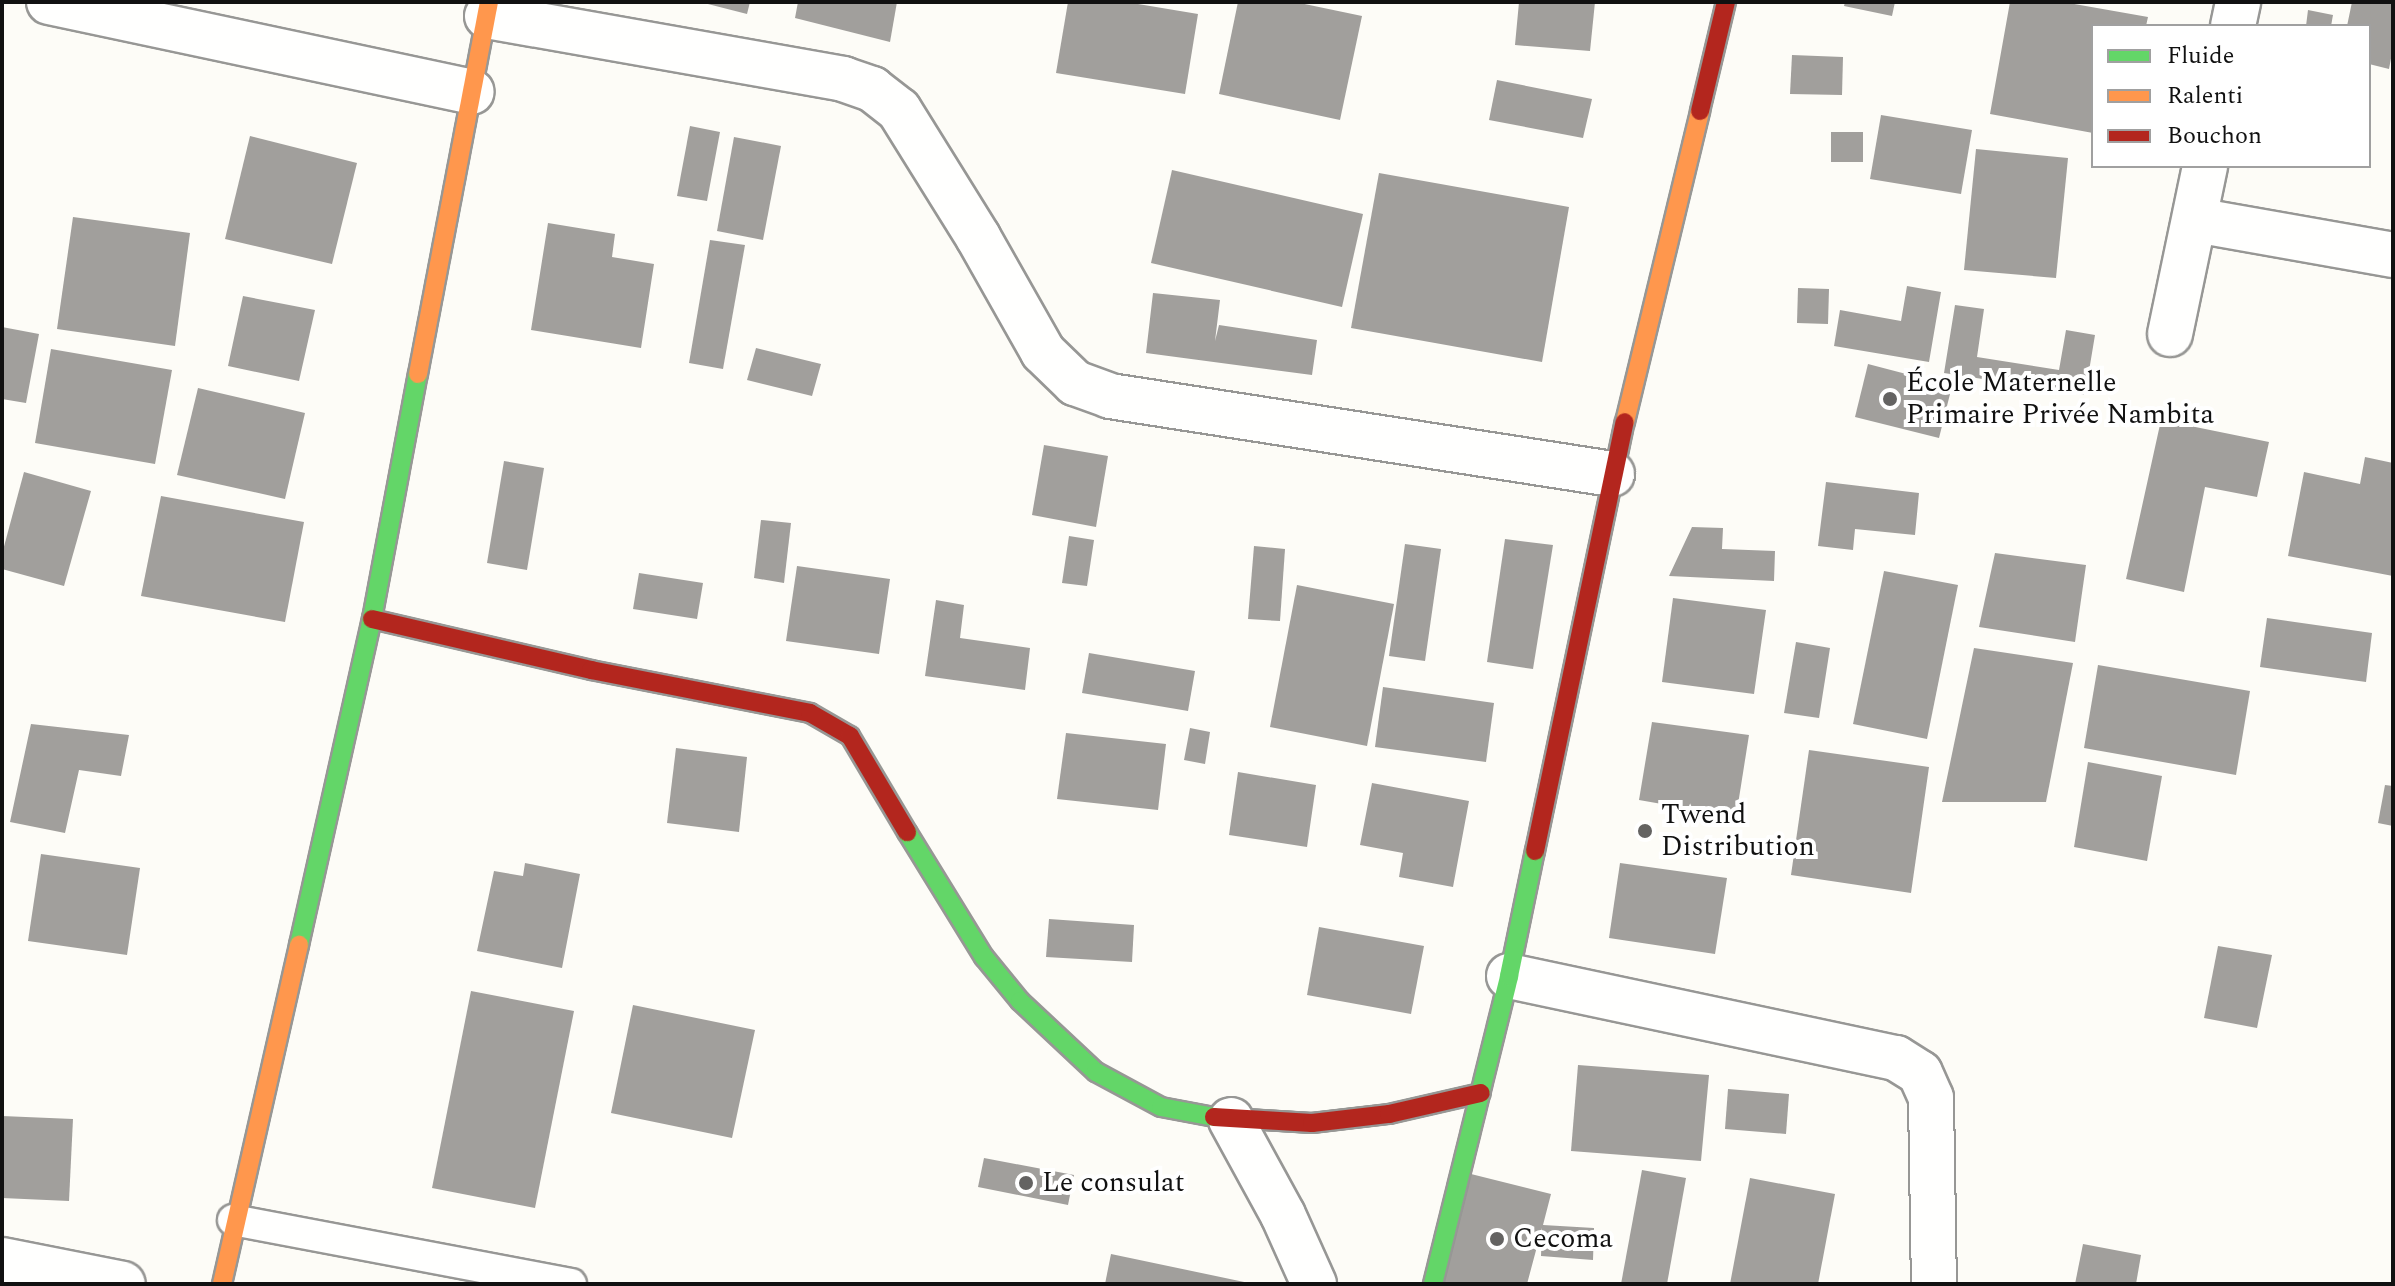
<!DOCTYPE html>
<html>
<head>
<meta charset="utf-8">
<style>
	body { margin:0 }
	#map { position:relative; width:2395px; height:1286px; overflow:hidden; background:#fdfcf7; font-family:Spectral,serif }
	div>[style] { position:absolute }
	.building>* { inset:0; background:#a19f9c }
	.roads { filter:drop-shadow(2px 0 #979795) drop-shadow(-2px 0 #979795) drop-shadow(0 2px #979795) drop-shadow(0 -2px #979795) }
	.lane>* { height:30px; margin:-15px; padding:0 15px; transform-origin:15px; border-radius:15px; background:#fffffe }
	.street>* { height:44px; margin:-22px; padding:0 22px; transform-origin:22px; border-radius:22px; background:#fffffe }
	.fast>* { height:18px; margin:-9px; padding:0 9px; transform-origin:9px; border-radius:9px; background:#63d668 }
	.slow>* { height:18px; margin:-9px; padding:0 9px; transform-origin:9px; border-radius:9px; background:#ff974d }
	.jam>* { height:18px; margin:-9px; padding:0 9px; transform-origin:9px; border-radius:9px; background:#b3261e }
	.dots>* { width:22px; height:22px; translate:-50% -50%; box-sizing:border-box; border:4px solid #fff; border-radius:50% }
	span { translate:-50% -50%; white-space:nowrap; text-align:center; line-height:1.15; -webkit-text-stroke:8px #fff; paint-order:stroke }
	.poi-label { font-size:28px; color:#111 }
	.left { translate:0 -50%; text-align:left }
	.frame { position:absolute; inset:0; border:4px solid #111; pointer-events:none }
	.legend { position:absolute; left:2091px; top:24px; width:280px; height:144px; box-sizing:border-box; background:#fff; border:2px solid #a0a0a0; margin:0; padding:10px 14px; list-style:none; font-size:24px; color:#111 }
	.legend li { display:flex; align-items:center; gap:16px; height:40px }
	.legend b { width:40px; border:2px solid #a0a0a0 }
</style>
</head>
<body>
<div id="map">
	<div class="building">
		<i style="clip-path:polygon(700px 2px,750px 2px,747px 14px)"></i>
		<i style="clip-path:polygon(798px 2px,897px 2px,890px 42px,795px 18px)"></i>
		<i style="clip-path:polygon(1068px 2px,1126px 2px,1198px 14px,1185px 94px,1056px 73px)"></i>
		<i style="clip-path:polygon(1238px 2px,1295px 2px,1362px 16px,1340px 120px,1219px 94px)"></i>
		<i style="clip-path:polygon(1519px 2px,1595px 2px,1590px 51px,1515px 45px)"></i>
		<i style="clip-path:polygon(1845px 2px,1895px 2px,1892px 16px,1844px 6px)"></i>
		<i style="clip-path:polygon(2010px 2px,2063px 2px,2148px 17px,2146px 26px,2093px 26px,2093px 133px,1990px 114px)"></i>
		<i style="clip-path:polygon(2352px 2px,2393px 2px,2393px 48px,2389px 69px,2369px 64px,2369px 26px,2347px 26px)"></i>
		<i style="clip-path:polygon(2308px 10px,2333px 15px,2331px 26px,2306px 26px)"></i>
		<i style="clip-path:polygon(1792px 55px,1843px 57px,1842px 95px,1790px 94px)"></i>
		<i style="clip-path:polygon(1497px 80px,1592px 99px,1583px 138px,1489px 120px)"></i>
		<i style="clip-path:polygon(1881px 115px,1972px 130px,1961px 194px,1870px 179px)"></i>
		<i style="clip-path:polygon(690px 126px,720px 132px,707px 201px,677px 196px)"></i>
		<i style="clip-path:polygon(1831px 132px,1863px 132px,1863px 162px,1831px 162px)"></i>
		<i style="clip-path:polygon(250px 136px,357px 163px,332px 264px,225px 239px)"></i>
		<i style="clip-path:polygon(734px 137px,781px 146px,763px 240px,717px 231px)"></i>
		<i style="clip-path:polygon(1976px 149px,2068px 158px,2056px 278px,1964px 270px)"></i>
		<i style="clip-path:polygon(1172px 170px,1363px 214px,1342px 307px,1151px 263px)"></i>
		<i style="clip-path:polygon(1379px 173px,1569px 207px,1542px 362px,1351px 328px)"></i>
		<i style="clip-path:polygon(73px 217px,190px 233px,175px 346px,57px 329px)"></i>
		<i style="clip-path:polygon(548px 223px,615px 234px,612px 257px,654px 264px,641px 348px,531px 330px)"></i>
		<i style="clip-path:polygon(710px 240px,745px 245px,723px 369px,689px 363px)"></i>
		<i style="clip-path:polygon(1907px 286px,1941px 292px,1929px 362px,1834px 346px,1840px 310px,1901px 321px)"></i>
		<i style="clip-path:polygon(1798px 288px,1829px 289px,1828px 324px,1797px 323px)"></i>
		<i style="clip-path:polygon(1153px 293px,1220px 300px,1215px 341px,1219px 325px,1317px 340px,1312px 375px,1146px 353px)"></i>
		<i style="clip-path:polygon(243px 296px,315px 310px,299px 381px,228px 366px)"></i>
		<i style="clip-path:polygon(1955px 305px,1984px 309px,1977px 357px,2059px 370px,2066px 330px,2095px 335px,2085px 395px,1944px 373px)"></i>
		<i style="clip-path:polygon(2px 327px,39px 334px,26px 403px,2px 399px)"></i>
		<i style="clip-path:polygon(756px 348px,821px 364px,812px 396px,747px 380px)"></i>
		<i style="clip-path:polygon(51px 349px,172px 370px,155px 464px,35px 443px)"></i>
		<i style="clip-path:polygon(1868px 364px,1952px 386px,1939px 438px,1855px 417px)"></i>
		<i style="clip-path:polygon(198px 388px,305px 413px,285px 499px,177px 475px)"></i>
		<i style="clip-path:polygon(2161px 420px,2269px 442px,2257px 497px,2205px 487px,2184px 592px,2126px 579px)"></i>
		<i style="clip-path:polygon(1044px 445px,1108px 456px,1096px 527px,1032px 515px)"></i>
		<i style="clip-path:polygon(2365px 457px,2393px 463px,2393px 576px,2288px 556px,2304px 472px,2360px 484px)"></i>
		<i style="clip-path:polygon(504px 461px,544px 468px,527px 570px,487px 563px)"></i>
		<i style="clip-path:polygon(24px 472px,91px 491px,64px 586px,2px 569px,2px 554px)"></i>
		<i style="clip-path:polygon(1826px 482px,1919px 493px,1915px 535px,1855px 529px,1853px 550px,1818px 546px)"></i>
		<i style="clip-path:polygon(161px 496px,304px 522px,285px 622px,141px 596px)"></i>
		<i style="clip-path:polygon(761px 520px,791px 523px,784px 583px,754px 578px)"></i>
		<i style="clip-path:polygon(1692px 527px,1723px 528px,1722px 549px,1775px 551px,1774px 581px,1669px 576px)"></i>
		<i style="clip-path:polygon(1069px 536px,1094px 540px,1087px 586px,1062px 583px)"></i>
		<i style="clip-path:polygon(1505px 539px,1553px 545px,1533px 669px,1487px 662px)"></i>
		<i style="clip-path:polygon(1405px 544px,1441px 549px,1425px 661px,1389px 656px)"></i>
		<i style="clip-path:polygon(1254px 546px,1285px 549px,1280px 621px,1248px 619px)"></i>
		<i style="clip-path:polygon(1995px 553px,2086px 565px,2075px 642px,1979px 627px)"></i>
		<i style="clip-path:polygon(797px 566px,890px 579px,879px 654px,786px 641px)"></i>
		<i style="clip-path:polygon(1884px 571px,1958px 585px,1927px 739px,1853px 724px)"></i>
		<i style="clip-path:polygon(639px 573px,703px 583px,697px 619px,633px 609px)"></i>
		<i style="clip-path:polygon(1297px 585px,1394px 604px,1367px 746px,1270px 727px)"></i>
		<i style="clip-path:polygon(1673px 598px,1766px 610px,1754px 694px,1662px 682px)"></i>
		<i style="clip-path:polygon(936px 600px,964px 605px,960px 638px,1030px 648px,1025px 690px,925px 676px)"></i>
		<i style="clip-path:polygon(2267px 618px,2372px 633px,2366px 682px,2260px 667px)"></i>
		<i style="clip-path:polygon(1796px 642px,1830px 648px,1819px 718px,1784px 713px)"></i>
		<i style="clip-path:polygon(1974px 648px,2073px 663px,2046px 802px,1942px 802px)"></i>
		<i style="clip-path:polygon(1089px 653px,1195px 671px,1188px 711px,1082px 693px)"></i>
		<i style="clip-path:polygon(2098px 665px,2250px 691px,2236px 775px,2084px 748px)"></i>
		<i style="clip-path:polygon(1383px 687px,1494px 703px,1486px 762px,1375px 747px)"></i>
		<i style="clip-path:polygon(1652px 722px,1749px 735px,1736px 817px,1639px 800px)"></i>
		<i style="clip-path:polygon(31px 724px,129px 735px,121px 776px,79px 770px,65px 833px,10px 822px)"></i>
		<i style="clip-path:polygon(1190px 728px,1210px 732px,1205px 764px,1184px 760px)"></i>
		<i style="clip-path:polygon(1066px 733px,1166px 744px,1158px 810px,1057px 799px)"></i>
		<i style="clip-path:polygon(676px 748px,747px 757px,739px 832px,667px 823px)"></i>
		<i style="clip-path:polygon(1809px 750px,1929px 767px,1911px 893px,1791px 875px)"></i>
		<i style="clip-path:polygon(2088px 762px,2162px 776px,2147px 861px,2074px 847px)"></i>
		<i style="clip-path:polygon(1238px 772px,1316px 785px,1307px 847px,1229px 835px)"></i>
		<i style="clip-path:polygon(1372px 783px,1469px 801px,1453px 887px,1399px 877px,1403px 853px,1360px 845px)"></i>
		<i style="clip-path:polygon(2385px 785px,2393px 786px,2393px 826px,2378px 823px)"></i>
		<i style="clip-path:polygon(41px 854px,140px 868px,127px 955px,28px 941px)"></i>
		<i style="clip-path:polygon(525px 863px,580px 874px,562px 968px,477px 951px,494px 871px,523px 876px)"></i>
		<i style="clip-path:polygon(1620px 863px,1727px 878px,1715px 954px,1609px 938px)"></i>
		<i style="clip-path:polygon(1049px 919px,1134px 925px,1132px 962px,1046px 957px)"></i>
		<i style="clip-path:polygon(1319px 927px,1424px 946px,1411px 1014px,1307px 995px)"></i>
		<i style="clip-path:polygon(2218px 946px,2272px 955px,2257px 1028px,2204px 1018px)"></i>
		<i style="clip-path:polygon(471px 991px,574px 1011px,535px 1208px,432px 1188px)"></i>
		<i style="clip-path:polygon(633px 1005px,755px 1030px,732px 1138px,611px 1113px)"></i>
		<i style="clip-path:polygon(1578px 1065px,1709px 1075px,1701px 1161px,1571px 1151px)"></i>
		<i style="clip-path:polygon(1728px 1089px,1789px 1094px,1786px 1134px,1725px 1129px)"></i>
		<i style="clip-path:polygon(2px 1116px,73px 1119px,69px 1201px,2px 1198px)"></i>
		<i style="clip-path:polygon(984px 1158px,1074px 1175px,1068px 1205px,978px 1187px)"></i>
		<i style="clip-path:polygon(1642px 1170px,1686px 1178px,1667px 1284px,1621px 1284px)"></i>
		<i style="clip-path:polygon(1471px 1174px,1551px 1194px,1543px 1225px,1594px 1228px,1593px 1260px,1541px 1256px,1542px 1228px,1527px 1284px,1443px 1284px)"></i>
		<i style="clip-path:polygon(1750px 1178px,1835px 1194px,1818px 1284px,1730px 1284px)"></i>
		<i style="clip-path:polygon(2083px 1244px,2141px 1255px,2136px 1284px,2075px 1284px)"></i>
		<i style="clip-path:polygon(1111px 1254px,1249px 1283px,1249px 1284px,1105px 1284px)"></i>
	</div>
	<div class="roads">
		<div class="lane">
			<i style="left:233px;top:1220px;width:344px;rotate:10.7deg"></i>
		</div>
		<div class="street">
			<i style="left:49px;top:2px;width:432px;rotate:12deg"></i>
			<i style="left:487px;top:16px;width:362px;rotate:10deg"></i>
			<i style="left:843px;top:79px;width:31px;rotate:19deg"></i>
			<i style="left:872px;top:89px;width:34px;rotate:38deg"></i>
			<i style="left:899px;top:110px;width:150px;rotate:58.1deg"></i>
			<i style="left:978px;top:237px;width:132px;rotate:60.5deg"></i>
			<i style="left:1043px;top:352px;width:45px;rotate:44.1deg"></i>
			<i style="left:1075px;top:383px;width:37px;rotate:20deg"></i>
			<i style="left:1110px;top:396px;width:508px;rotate:8.83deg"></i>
			<i style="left:2233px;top:26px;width:25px;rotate:-78deg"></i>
			<i style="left:2195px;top:220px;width:201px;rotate:10deg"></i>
			<i style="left:2170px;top:334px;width:172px;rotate:-78.2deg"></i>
			<i style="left:1509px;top:976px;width:396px;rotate:12deg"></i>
			<i style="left:1896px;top:1058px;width:28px;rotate:32deg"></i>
			<i style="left:1920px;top:1073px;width:27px;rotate:66deg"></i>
			<i style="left:1931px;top:1098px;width:186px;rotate:89.1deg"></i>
			<i style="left:1231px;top:1120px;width:108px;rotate:61.3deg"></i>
			<i style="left:1283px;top:1215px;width:76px;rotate:65.8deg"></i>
			<i style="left:2px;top:1260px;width:123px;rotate:11.2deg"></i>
		</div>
		<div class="fast">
			<i style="left:907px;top:832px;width:147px;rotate:58.4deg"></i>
			<i style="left:984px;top:957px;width:57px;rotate:50.7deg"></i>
			<i style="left:1020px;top:1001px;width:104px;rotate:43.1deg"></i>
			<i style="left:1096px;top:1072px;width:74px;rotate:28.3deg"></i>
			<i style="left:1161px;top:1107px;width:54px;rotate:10.7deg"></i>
			<i style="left:299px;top:945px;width:334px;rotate:-77.4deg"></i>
			<i style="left:372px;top:619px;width:249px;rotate:-79.4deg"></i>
			<i style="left:1433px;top:1284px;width:317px;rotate:-76.1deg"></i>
			<i style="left:1509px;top:976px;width:128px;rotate:-78.3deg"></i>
		</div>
		<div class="slow">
			<i style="left:418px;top:374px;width:379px;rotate:-79.2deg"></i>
			<i style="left:1625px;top:422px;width:320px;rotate:-76.4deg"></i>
			<i style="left:222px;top:1284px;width:348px;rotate:-77.2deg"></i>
		</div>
		<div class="jam">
			<i style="left:1700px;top:111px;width:112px;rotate:-76.6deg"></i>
			<i style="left:372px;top:619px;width:225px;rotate:13.1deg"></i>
			<i style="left:591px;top:670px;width:223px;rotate:11.1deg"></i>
			<i style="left:810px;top:713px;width:46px;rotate:29.9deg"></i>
			<i style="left:850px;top:736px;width:112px;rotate:59.3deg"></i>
			<i style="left:1535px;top:851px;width:438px;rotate:-78.2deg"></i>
			<i style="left:1214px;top:1117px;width:98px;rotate:3.5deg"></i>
			<i style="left:1312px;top:1123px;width:78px;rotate:-6.7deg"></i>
			<i style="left:1389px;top:1114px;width:94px;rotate:-12.9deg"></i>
		</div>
	</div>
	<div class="dots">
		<i style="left:1890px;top:399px;background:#646362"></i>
		<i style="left:1645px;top:831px;background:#646362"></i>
		<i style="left:1026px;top:1183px;background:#646362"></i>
		<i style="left:1497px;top:1239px;background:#646362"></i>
	</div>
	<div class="poi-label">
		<span class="left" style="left:1906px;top:399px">École Maternelle<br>Primaire Privée Nambita</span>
		<span class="left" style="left:1661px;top:831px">Twend<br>Distribution</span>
		<span class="left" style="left:1042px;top:1183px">Le consulat</span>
		<span class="left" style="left:1513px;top:1239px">Cecoma</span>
	</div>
	<div class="frame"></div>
	<ul class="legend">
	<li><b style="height:10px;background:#63d668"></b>Fluide</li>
	<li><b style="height:10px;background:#ff974d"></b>Ralenti</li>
	<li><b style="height:10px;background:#b3261e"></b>Bouchon</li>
	</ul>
</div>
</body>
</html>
